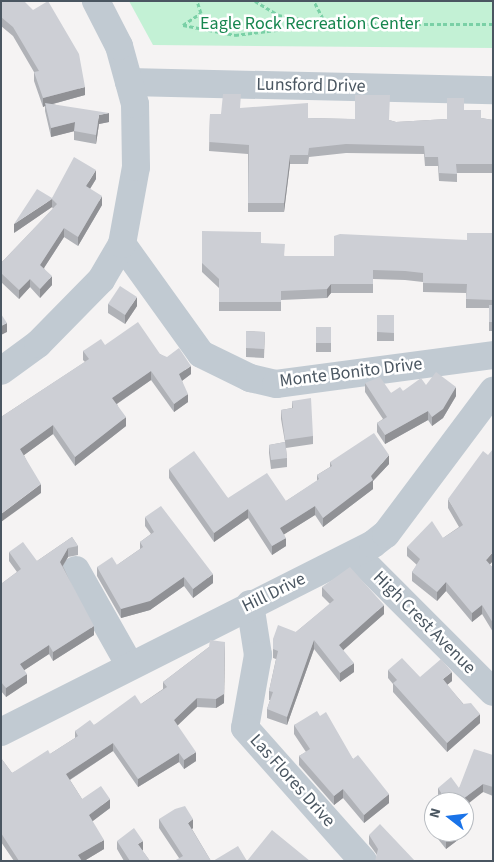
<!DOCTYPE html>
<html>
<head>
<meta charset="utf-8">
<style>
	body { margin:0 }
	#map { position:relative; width:494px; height:862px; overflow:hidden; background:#f5f3f3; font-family:"Source Sans 3",sans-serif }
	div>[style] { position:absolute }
	.green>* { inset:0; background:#c3f1d5 }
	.path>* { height:3px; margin-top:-1.5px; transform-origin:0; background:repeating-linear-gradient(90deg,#7ad0a6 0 4px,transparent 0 6.5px) }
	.minor>* { height:28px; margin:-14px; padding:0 14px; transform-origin:14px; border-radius:14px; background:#c1cad2 }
	.wall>* { inset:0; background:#b0b2b7 }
	.shaded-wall>* { inset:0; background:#909195 }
	.building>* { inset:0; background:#cdcfd5 }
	span { translate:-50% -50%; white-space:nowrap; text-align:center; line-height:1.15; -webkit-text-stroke:5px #fff; paint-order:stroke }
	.park-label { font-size:18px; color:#17864f }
	.street-label { font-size:18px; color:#4a5661 }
	.frame { position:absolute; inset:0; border:2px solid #4a5661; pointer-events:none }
	.north { position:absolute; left:424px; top:792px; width:50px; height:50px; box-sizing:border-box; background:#fff; border:1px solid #b7bbc0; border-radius:50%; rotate:286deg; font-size:14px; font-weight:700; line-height:20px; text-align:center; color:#4a5661 }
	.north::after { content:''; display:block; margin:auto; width:18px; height:22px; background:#1a73e8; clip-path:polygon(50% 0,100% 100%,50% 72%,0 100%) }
</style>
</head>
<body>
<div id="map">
	<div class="green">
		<i style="clip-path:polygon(129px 1px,493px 1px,493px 48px,153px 45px)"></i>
	</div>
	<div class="path">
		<i style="left:255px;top:1px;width:27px;rotate:31deg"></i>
		<i style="left:278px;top:15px;width:49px;rotate:10.6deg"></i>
		<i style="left:326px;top:24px;width:26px;rotate:-118deg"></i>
		<i style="left:183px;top:25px;width:53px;rotate:10.9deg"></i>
		<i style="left:235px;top:35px;width:92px;rotate:-6.9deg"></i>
		<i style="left:326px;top:24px;width:167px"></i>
		<i style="left:183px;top:25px;width:22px;rotate:-34deg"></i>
		<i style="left:201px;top:13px;width:13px;rotate:-108deg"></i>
	</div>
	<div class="minor">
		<i style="left:129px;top:82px;width:364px;rotate:1.3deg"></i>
		<i style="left:122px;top:244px;width:135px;rotate:54.3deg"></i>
		<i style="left:201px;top:354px;width:55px;rotate:26.1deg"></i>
		<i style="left:250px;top:378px;width:27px;rotate:13deg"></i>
		<i style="left:276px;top:384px;width:219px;rotate:-7.6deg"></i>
		<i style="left:1px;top:371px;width:46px;rotate:-36.1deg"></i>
		<i style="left:38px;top:344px;width:90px;rotate:-45.5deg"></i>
		<i style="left:101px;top:280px;width:42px;rotate:-59.7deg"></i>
		<i style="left:122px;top:244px;width:78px;rotate:-79.7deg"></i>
		<i style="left:136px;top:167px;width:63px;rotate:-90.9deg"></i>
		<i style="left:135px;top:104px;width:60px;rotate:-105.4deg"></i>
		<i style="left:119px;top:46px;width:51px;rotate:-117.1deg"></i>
		<i style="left:355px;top:554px;width:195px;rotate:45deg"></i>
		<i style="left:76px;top:570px;width:110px;rotate:60.6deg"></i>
		<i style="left:250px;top:604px;width:52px;rotate:81.1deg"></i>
		<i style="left:258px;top:655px;width:74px;rotate:100.1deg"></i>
		<i style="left:245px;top:728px;width:178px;rotate:48.4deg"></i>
		<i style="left:1px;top:732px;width:417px;rotate:-26.8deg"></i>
		<i style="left:373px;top:544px;width:16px;rotate:-38deg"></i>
		<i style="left:386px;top:534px;width:179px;rotate:-53.2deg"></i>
	</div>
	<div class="wall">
		<i style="clip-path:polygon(1px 1px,85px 95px,53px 104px,109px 122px,99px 124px,96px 144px,74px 140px,74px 131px,51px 137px,45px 111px,45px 106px,43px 107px,34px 81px,34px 72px,13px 36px,1px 26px)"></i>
		<i style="clip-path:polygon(241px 108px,308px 118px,389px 120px,396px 122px,447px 119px,464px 110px,481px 118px,493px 120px,493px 173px,457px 173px,457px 182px,439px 181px,438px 166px,425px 166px,424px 154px,346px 153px,309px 157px,308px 164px,290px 164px,284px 212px,248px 212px,248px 154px,209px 151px,210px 114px,221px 114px)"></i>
		<i style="clip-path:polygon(96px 179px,90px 189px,102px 205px,78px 246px,64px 237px,44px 268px,52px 285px,40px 298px,30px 287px,19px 299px,1px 282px,1px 263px,53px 209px,52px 207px,14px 233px,52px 198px)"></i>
		<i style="clip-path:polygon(202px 231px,285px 256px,334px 256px,467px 240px,493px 233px,493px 331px,489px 331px,489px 308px,466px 308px,466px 293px,423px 292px,423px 282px,405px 280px,373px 279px,373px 293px,331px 293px,327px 298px,281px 300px,281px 311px,219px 311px,219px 288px,202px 272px)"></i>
		<i style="clip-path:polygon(108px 304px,137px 306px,125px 324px,108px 313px)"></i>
		<i style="clip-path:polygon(377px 315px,394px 315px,394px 341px,377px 341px)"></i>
		<i style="clip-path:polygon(316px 327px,331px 327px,331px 352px,316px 352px)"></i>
		<i style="clip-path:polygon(246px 331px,265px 332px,264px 358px,246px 357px)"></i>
		<i style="clip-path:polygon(105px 345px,160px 354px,191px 374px,182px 381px,188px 402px,174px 412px,151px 380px,117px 404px,126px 426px,75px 466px,53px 434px,24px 455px,41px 493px,1px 417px,85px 362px,83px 360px,83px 351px)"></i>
		<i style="clip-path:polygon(365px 383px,391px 393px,403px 391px,426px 385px,456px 396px,443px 418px,432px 426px,428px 420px,385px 444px,377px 432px,377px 423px,383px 419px,365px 392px)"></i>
		<i style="clip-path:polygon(292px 401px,313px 436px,313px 444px,286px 448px,287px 458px,287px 467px,271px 469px,269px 453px,269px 445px,285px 442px,281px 419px,281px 410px,292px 408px)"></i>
		<i style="clip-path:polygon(330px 462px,389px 464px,373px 481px,373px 489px,323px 527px,315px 515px,284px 534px,286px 546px,272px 555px,248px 518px,214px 542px,169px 478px,169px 469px,228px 498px,286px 501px,317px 481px,317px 475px,330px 467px)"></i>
		<i style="clip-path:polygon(448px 499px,490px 565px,493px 568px,493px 632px,482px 614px,472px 622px,446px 591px,437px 601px,412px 581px,412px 572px,417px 565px,407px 556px,407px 547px,443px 538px,459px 527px,448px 508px)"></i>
		<i style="clip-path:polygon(145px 517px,213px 583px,193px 598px,184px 586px,150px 610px,121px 618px,97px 576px,97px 567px,117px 565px,140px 549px,140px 542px,151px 534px,145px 526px)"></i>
		<i style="clip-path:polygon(72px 537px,78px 546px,78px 555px,68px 557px,63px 566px,94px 635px,53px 661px,49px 654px,24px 670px,27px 683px,6px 697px,1px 691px,1px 584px,17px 572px,9px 561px,9px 552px,37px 561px)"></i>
		<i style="clip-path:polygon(322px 587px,384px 614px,343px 650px,354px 672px,340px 682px,314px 649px,287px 725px,267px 718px,267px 709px,270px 700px,269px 700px,269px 691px,276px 659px,273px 658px,273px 639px,296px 632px,330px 604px,322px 596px)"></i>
		<i style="clip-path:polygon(209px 647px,224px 703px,216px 708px,197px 707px,177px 725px,196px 761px,184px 769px,179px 762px,138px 787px,113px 751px,70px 780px,82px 799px,110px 808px,92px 821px,104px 849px,84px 861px,14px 861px,1px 842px,1px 758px,12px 773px,50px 754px,75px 738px,75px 731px,94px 725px,141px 704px,163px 689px,163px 682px)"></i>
		<i style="clip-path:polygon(388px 670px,420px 677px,452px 681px,447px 685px,480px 723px,447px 752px,393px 692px,393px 684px,388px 678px)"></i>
		<i style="clip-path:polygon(320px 716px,353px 759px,389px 803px,364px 823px,343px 798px,334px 805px,299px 765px,299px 756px,306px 752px,294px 734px,294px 725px)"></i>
		<i style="clip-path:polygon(493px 755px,493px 796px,483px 792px,464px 802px,441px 802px,438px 796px,438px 788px,459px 788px)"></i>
		<i style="clip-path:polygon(434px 817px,434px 832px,463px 832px,463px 836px,446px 849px,430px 829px,430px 820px)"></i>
		<i style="clip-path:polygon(159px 819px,193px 828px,192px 829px,211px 861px,179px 858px,159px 828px)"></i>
		<i style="clip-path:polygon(369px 835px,415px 861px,377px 855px,369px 844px)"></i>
		<i style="clip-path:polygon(117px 841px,143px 850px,142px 850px,150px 861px,124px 861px,117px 849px)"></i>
	</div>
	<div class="shaded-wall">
		<i style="clip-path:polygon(85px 87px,85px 95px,45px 106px,45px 103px,45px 106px,43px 107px,43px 98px)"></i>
		<i style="clip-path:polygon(109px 113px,109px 122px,99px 124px,96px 144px,96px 135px,99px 115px)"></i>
		<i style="clip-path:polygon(75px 122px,75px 131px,51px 137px,51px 128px)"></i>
		<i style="clip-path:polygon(290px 155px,290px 164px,284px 212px,284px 203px)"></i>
		<i style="clip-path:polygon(96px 170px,96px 179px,86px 195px,86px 186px)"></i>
		<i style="clip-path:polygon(102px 196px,102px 205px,78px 246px,78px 237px)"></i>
		<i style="clip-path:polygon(52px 199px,52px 207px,14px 233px,14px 224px)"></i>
		<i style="clip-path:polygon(64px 228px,64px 237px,40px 274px,40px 265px)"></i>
		<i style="clip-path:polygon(52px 276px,52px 285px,40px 298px,40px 289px)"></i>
		<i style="clip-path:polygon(30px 279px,30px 287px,19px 299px,19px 290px)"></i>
		<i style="clip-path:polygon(331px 284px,331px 293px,327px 298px,327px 289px)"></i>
		<i style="clip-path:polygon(137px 297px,137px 306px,125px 324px,125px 315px)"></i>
		<i style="clip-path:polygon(7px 323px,7px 332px,1px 335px,1px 326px)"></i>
		<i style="clip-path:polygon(191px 366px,191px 374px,179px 383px,179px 374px)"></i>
		<i style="clip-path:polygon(151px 371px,151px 380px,112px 407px,112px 398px)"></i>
		<i style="clip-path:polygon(456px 387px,456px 396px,443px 418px,432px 426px,432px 417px)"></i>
		<i style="clip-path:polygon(188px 394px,188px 402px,174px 412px,174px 404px)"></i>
		<i style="clip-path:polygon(428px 411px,428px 420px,385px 444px,385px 435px)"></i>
		<i style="clip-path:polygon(126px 417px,126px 426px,75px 466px,75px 457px)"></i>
		<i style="clip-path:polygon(53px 425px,53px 434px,20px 458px,20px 449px)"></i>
		<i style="clip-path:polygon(389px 455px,389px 464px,373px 481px,373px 489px,323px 527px,323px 518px,371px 476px)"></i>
		<i style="clip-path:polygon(41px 484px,41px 493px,1px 522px,1px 514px)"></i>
		<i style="clip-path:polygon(315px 506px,315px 515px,280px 537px,280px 528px)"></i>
		<i style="clip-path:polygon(248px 509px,248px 518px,214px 542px,214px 533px)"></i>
		<i style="clip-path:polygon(286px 538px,286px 546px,272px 555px,272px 546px)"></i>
		<i style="clip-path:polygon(68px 548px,68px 557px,60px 570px,60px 562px)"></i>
		<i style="clip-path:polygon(493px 552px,493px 561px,486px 569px,486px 560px)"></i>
		<i style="clip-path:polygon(213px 574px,213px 583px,193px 598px,193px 589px)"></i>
		<i style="clip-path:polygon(184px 577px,184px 586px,150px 610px,121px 618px,121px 609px)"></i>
		<i style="clip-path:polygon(446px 582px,446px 591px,437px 601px,437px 592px)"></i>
		<i style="clip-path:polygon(384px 605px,384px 614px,339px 654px,339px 645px)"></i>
		<i style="clip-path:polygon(482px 605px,482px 614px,472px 622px,472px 613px)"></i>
		<i style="clip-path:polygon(94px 626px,94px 635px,53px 661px,53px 652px)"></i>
		<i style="clip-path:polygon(314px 640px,314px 649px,287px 725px,287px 717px)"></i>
		<i style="clip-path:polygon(225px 642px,224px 703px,216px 708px,216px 699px)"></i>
		<i style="clip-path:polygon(49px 645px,49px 654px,20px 673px,20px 664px)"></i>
		<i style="clip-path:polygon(354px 663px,354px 672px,340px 682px,340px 673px)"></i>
		<i style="clip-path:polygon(452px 672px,452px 681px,443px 688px,443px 679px)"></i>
		<i style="clip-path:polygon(27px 674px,27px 683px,6px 697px,6px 688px)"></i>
		<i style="clip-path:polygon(197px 698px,197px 707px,174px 729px,174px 720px)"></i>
		<i style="clip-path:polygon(480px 714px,480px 723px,447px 752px,447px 743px)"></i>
		<i style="clip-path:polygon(113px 743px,113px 751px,66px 782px,66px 774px)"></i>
		<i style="clip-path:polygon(196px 752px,196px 761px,184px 769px,184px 760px)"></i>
		<i style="clip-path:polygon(179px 753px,179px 762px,138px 787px,138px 779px)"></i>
		<i style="clip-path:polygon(483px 784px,483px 792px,464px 807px,464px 802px,459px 802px)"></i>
		<i style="clip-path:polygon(343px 789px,343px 798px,334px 805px,334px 796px)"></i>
		<i style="clip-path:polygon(389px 794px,389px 803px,364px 823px,364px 815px)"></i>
		<i style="clip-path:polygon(110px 799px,110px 808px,89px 824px,89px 815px)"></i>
		<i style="clip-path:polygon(193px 819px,193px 828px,188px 832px,188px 823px)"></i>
		<i style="clip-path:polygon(456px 832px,463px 832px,463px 836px,446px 849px,446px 841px)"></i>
		<i style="clip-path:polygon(104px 840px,104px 849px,84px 861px,78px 861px,78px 855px)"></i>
		<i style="clip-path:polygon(143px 841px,143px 850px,138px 853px,138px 844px)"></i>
	</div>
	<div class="building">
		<i style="clip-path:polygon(1px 1px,24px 1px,33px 10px,48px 1px,79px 54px,85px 87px,43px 98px,34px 72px,39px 71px,13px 27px,1px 17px)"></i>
		<i style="clip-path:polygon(223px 94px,241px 94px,240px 108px,308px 103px,308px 118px,355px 119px,355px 95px,390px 95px,389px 120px,396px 122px,447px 119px,447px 98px,464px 98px,464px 110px,481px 110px,481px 118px,493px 120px,493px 164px,456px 164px,457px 174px,439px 173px,438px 157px,425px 157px,424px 146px,346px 144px,309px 148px,308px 155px,290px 155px,284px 203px,248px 203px,249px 145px,209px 142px,210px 114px,221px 114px)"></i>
		<i style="clip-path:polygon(45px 103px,109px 113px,99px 115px,96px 135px,74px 131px,75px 122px,51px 128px)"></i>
		<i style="clip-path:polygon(74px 157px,96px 170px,86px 186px,102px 196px,78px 237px,64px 228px,40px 265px,52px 276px,40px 289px,30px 279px,19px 290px,1px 273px,1px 263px,57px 204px,52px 199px,14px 224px,37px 189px,52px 198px)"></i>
		<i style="clip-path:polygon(202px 231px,261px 232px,261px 243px,285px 244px,284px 256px,334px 256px,334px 236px,340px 234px,467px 240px,467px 233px,493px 233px,493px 300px,466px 299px,467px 284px,423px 283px,423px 273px,405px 271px,373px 270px,373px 284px,331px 284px,327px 289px,281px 291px,281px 302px,219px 302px,219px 279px,202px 263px)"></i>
		<i style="clip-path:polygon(120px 286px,137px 297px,125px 315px,108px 304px)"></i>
		<i style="clip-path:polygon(489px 305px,493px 305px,493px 322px,489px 322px)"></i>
		<i style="clip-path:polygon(1px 314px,7px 323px,1px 326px)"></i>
		<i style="clip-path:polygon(377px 315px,394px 315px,394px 333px,377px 332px)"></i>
		<i style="clip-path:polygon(138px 322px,160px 354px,167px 357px,179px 348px,191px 366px,179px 374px,188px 394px,174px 404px,151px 371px,112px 398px,126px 417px,75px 457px,53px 425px,20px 449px,41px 484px,1px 514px,1px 417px,89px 359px,83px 351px,101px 339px,105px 345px)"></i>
		<i style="clip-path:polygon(316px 327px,331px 327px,331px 343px,316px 343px)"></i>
		<i style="clip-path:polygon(246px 331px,265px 332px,264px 349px,246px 348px)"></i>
		<i style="clip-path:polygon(436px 372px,456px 387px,443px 409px,432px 417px,428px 411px,385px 435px,377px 423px,387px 417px,365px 383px,380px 377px,391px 393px,400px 387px,403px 391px,421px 378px,426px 385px)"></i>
		<i style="clip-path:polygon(311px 398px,313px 436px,285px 440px,281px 410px,293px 408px,292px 401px)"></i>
		<i style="clip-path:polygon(374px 433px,389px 455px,371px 476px,373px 480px,323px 518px,315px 506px,280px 528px,286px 538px,272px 546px,248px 509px,214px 533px,169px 469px,194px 451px,228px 498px,267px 473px,286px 501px,319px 479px,317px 475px,332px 466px,330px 462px)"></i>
		<i style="clip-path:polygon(285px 442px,287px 458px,271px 460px,269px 445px)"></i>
		<i style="clip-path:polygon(493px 449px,493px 552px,486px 560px,493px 568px,493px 623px,482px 605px,472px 613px,446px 582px,437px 592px,412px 572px,420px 559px,407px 547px,432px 521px,443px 538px,463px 525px,448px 499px,483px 451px,488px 455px)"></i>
		<i style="clip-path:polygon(161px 506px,213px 574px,193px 589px,184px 577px,150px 601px,121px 609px,97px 567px,112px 557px,117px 565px,143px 547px,140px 542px,154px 532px,145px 517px)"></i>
		<i style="clip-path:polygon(72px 537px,78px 546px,68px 548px,60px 562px,94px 626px,53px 652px,49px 645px,20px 664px,27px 674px,6px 688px,1px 682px,1px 584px,21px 569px,9px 552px,23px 542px,37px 561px)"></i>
		<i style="clip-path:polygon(350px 567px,384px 605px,339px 645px,354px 663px,340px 673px,314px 640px,287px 717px,267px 709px,273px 692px,269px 691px,278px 651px,273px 649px,273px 639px,278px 625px,296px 632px,334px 600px,322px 587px)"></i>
		<i style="clip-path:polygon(210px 640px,225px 642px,224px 694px,216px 699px,197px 698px,174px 720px,196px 752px,184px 760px,179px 753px,138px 779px,113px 743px,66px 774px,82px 799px,101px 786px,110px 799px,89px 815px,104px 840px,78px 855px,82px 861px,19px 861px,1px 833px,1px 758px,12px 773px,48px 750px,50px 754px,78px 736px,75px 731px,90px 720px,94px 725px,135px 695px,141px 704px,167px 687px,163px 682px,209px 647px)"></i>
		<i style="clip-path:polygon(402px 658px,420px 677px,441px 659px,452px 672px,443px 679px,463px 704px,471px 703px,480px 714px,447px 743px,393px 683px,397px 680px,388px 670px)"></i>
		<i style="clip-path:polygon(317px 711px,320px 716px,326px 712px,353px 759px,358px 755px,389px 794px,364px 815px,343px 789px,334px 796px,299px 756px,310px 749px,294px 725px)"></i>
		<i style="clip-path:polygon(474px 749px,493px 755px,493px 787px,483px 784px,459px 802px,447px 802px,438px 788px,451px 777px,459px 788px)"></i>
		<i style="clip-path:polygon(185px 806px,193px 819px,188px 823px,211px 861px,174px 861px,183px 856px,159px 819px,175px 809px)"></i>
		<i style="clip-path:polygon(434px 817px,434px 826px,430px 820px)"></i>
		<i style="clip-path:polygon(380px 824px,415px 861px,375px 861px,378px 849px,369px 835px)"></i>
		<i style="clip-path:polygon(134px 828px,143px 841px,138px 844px,150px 861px,130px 861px,117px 841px)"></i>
		<i style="clip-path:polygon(272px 830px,310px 861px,213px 861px,238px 846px,247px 861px)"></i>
		<i style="clip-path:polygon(439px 832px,456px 832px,446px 841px)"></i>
	</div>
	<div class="park-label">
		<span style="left:310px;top:24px">Eagle Rock Recreation Center</span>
	</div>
	<div class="street-label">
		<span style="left:311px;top:86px;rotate:1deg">Lunsford Drive</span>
		<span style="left:351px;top:373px;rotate:-7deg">Monte Bonito Drive</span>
		<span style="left:274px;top:593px;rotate:-26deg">Hill Drive</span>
		<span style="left:424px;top:623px;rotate:45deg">High Crest Avenue</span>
		<span style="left:292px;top:781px;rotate:48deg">Las Flores Drive</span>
	</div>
	<div class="frame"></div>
	<div class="north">N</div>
</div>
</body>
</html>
